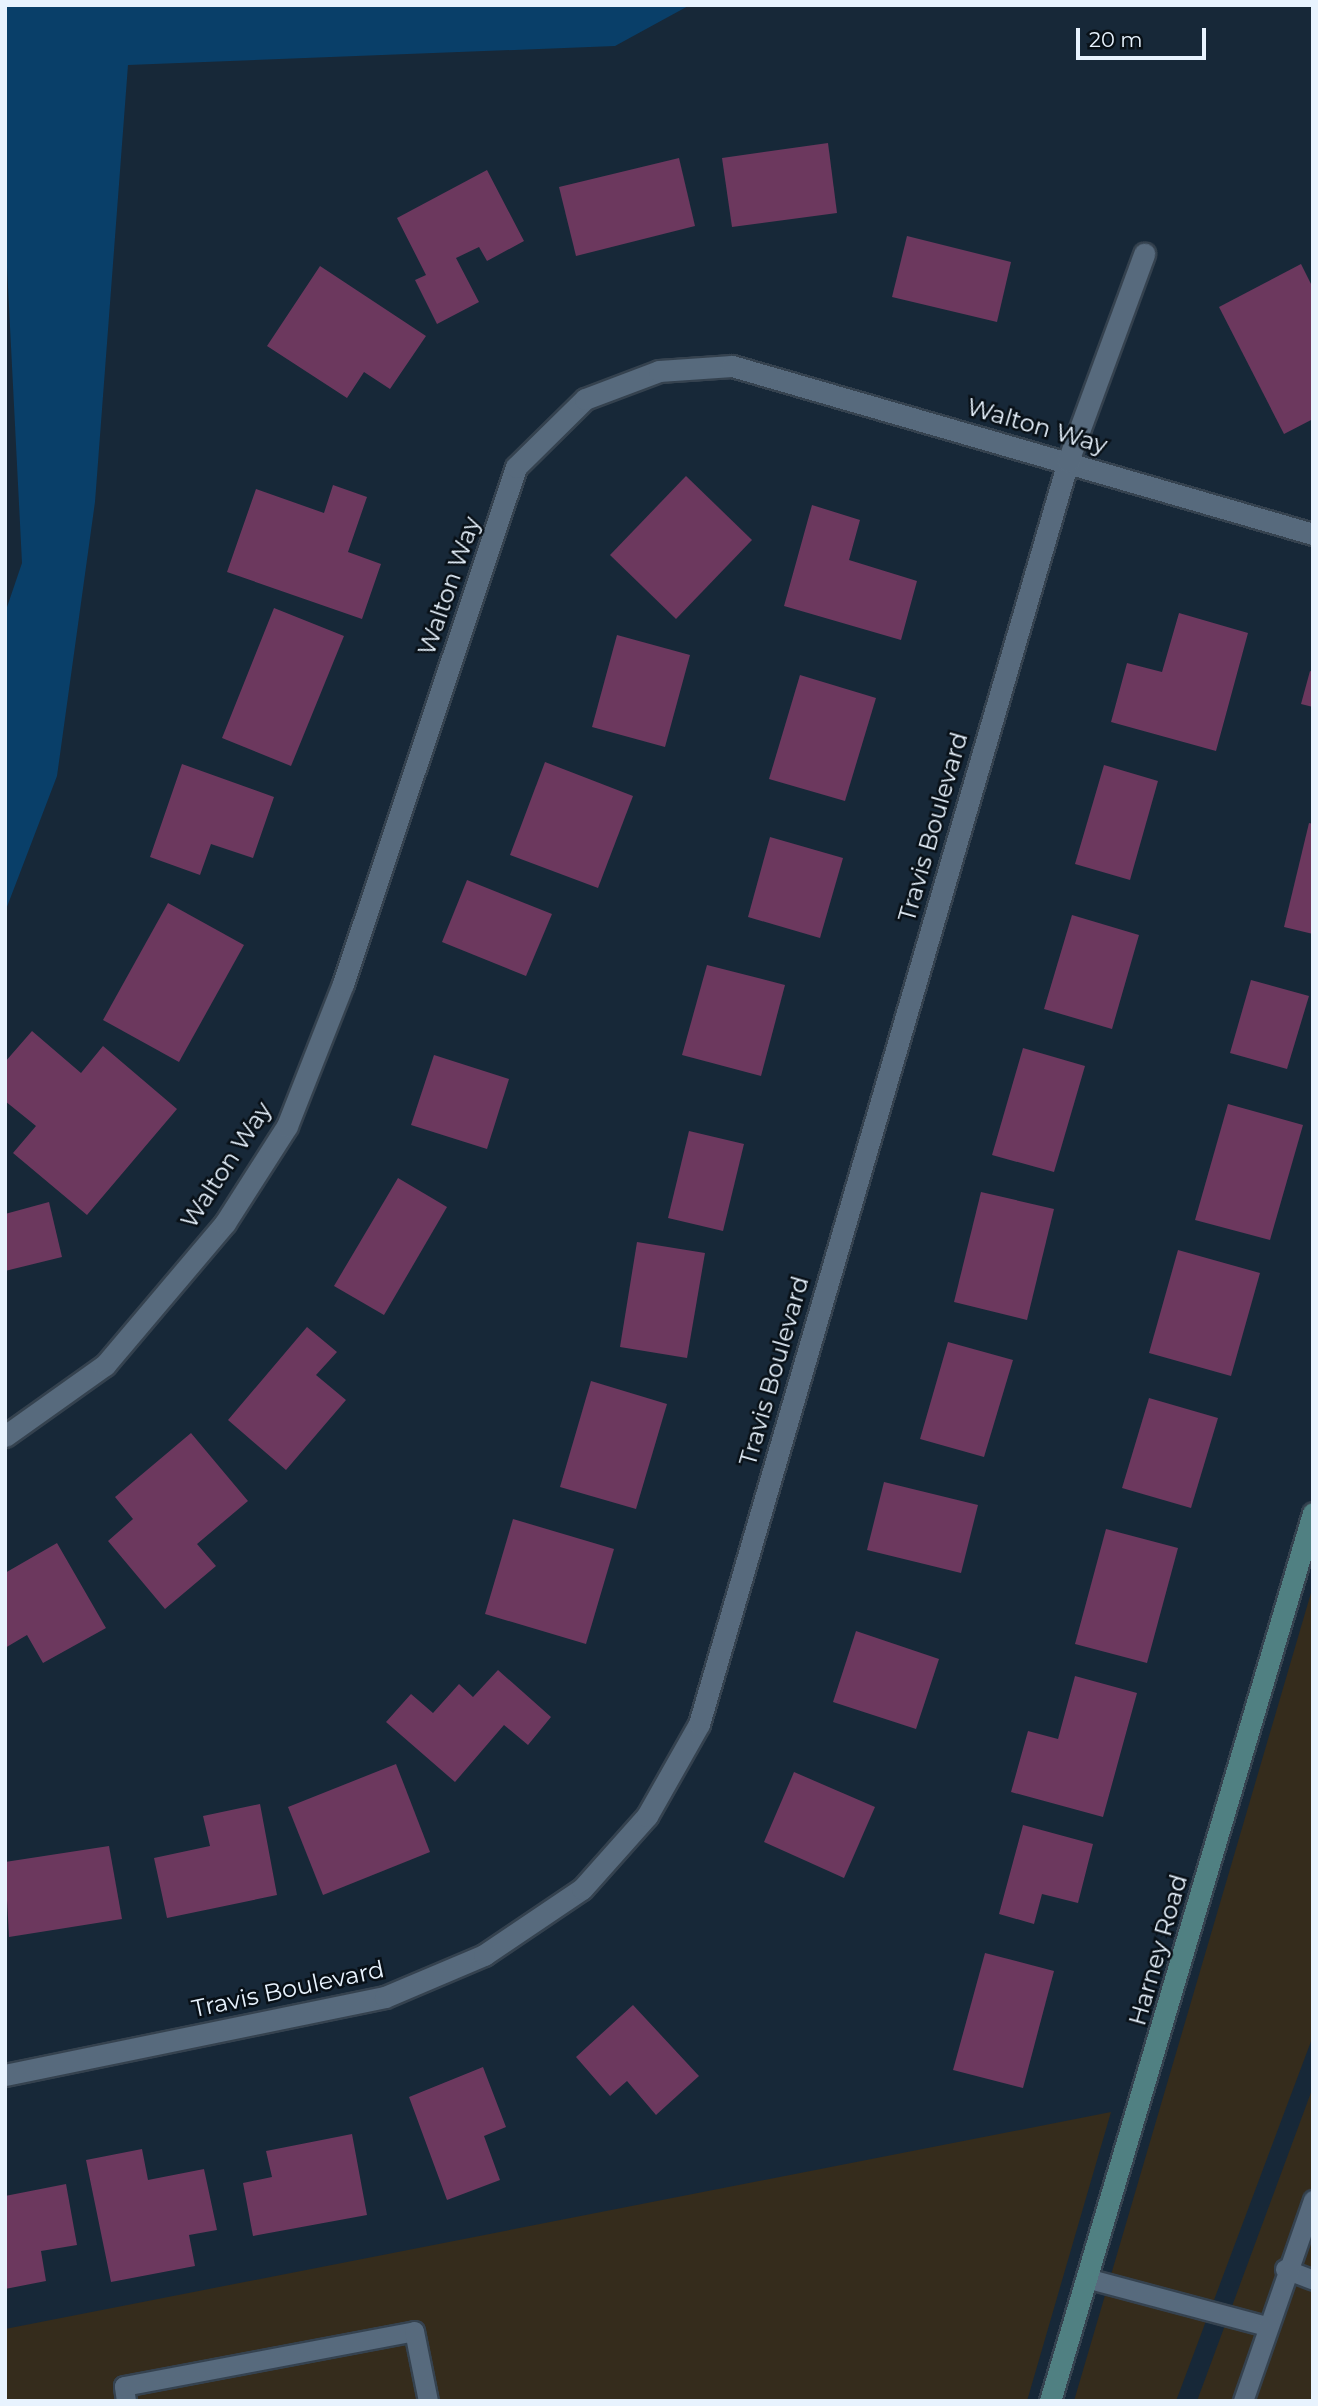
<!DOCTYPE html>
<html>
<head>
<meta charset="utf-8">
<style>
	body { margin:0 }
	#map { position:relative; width:1318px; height:2406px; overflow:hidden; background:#172838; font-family:Montserrat,sans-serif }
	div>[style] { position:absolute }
	.commercial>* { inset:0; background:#352c1c }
	.water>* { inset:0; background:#093f69 }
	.building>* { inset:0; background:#6c385e }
	.roads { filter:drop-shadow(2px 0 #35424f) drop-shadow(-2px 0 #35424f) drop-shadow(0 2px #35424f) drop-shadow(0 -2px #35424f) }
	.lane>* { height:19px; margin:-9.5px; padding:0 9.5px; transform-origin:9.5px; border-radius:9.5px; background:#576a7d }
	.street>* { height:21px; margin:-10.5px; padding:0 10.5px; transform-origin:10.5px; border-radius:10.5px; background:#576a7d }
	.secondary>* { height:21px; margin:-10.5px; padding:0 10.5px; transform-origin:10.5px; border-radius:10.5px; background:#508082 }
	span { translate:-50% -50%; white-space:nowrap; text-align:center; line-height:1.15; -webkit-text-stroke:5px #081017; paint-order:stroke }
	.street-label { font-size:24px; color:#e8f3fe }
	.frame { position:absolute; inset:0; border:7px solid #e8f3fe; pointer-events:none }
	.scale { position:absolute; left:1076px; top:28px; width:130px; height:32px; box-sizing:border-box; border:4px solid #e8f3fe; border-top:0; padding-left:9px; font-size:21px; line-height:24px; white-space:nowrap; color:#e8f3fe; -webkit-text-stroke:5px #081017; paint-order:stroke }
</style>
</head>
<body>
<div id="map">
	<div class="commercial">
		<i style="clip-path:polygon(1313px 1586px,1313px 2036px,1176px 2401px,1074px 2401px)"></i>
		<i style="clip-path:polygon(1313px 2087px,1313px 2401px,1197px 2401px)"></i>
		<i style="clip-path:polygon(1111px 2112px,1027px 2401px,5px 2401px,5px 2329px)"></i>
	</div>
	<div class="water">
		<i style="clip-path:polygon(5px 5px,690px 5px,615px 46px,128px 65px,95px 502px,57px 776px,5px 912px,5px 613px,22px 563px,5px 228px)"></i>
	</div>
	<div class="building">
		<i style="clip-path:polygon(828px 143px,837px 213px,732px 227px,722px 158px)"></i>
		<i style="clip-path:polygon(679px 158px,695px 226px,576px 256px,559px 187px)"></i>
		<i style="clip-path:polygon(487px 170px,524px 241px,487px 261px,479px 247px,456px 258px,479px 302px,437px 324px,415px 280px,426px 275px,397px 218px)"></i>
		<i style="clip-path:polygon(907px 236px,1011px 262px,997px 322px,892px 297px)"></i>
		<i style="clip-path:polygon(1301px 264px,1313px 288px,1313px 419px,1284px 434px,1219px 307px)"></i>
		<i style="clip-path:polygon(320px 266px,426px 336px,390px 389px,364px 372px,347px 398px,267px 346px)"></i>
		<i style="clip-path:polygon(686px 476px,752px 540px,676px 619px,610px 555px)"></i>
		<i style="clip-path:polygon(333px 485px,367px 497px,348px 552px,381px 564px,362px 619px,227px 572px,256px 489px,324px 513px)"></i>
		<i style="clip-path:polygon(812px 505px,860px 520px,849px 560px,917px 581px,901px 640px,784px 606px)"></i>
		<i style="clip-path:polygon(274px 608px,344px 636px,291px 766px,222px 738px)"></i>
		<i style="clip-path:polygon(1179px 613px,1248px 633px,1216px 751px,1111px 722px,1127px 663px,1162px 672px)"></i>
		<i style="clip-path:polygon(617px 635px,690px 655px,665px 747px,592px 727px)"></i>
		<i style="clip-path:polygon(1310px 671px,1313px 672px,1313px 707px,1301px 704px)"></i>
		<i style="clip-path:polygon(800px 675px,876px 698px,845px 801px,769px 779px)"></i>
		<i style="clip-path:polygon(545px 762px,633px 796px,598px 888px,510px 855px)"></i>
		<i style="clip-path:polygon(182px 764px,274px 797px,253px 858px,211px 844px,200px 875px,150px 857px)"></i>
		<i style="clip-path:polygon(1104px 765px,1158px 781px,1130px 880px,1075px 864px)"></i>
		<i style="clip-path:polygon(1309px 823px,1313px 824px,1313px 934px,1284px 927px)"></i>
		<i style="clip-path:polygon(770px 837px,843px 858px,820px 938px,748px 917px)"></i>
		<i style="clip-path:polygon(467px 880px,552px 914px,526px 976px,442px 942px)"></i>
		<i style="clip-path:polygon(168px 903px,244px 945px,179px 1062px,103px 1020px)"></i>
		<i style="clip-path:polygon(1072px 915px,1139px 935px,1112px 1029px,1044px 1009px)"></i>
		<i style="clip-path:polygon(707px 965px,785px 985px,761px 1076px,682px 1055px)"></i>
		<i style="clip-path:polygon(1251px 980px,1309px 996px,1287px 1069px,1230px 1053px)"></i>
		<i style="clip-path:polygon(32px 1031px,81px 1073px,103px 1046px,177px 1109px,87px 1215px,13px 1153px,36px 1126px,5px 1101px,5px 1062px)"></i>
		<i style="clip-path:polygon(1023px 1048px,1085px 1066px,1054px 1172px,992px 1155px)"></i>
		<i style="clip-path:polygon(434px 1055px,509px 1079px,487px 1149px,411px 1125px)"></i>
		<i style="clip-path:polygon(1228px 1104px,1303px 1125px,1270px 1240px,1195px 1220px)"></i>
		<i style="clip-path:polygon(689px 1131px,744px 1144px,723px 1231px,668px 1218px)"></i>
		<i style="clip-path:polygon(398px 1178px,447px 1207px,384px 1315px,334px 1286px)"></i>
		<i style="clip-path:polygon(981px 1192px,1054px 1209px,1027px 1320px,954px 1302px)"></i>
		<i style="clip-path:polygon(49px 1202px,62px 1257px,5px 1271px,5px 1214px)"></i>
		<i style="clip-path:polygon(637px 1242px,705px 1253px,687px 1358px,620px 1347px)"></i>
		<i style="clip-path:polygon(1178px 1250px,1260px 1273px,1231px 1376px,1149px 1353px)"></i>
		<i style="clip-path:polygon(307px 1327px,337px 1352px,316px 1375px,346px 1400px,286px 1470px,228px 1420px)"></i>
		<i style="clip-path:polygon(948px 1342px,1013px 1360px,984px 1457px,920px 1439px)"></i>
		<i style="clip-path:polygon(591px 1381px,667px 1404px,636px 1509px,560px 1487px)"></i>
		<i style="clip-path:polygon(1149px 1398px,1218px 1418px,1191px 1508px,1122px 1488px)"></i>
		<i style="clip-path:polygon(191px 1433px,248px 1501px,197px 1544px,216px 1566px,165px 1609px,108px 1541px,133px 1519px,115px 1497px)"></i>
		<i style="clip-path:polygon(884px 1482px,978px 1505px,961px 1573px,867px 1550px)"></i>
		<i style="clip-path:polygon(513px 1519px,614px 1549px,586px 1644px,485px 1614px)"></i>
		<i style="clip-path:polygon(1106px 1529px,1178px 1548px,1147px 1663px,1075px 1644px)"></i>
		<i style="clip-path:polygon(57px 1543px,106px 1628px,43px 1663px,27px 1635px,5px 1648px,5px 1573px)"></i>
		<i style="clip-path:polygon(856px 1631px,939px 1659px,916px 1729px,833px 1702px)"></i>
		<i style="clip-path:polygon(498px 1670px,551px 1717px,528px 1745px,504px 1725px,455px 1782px,386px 1722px,411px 1694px,433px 1713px,459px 1684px,473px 1697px)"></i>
		<i style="clip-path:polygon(1075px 1676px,1137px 1693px,1103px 1817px,1011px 1792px,1028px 1731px,1058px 1739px)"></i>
		<i style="clip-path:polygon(396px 1764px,430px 1852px,323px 1895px,288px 1807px)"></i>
		<i style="clip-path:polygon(794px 1772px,875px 1807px,844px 1878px,764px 1842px)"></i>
		<i style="clip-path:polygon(260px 1804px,277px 1895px,167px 1918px,154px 1858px,210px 1846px,203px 1816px)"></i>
		<i style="clip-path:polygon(1023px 1825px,1093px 1844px,1078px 1903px,1042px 1894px,1034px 1924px,999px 1914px)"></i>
		<i style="clip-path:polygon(109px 1846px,122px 1919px,9px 1937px,5px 1862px)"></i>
		<i style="clip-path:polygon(985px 1953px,1054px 1971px,1023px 2088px,953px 2070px)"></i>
		<i style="clip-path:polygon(633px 2005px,699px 2076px,656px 2115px,627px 2081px,610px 2096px,576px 2057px)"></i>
		<i style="clip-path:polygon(483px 2067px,506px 2127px,484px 2136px,500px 2180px,447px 2200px,409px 2097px)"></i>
		<i style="clip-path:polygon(352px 2134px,367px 2215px,253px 2236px,243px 2183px,272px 2177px,266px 2151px)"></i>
		<i style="clip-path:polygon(142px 2149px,148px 2180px,204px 2169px,217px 2230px,189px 2235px,195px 2266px,111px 2282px,86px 2160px)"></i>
		<i style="clip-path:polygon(66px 2184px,77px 2245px,41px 2251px,46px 2281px,5px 2289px,5px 2196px)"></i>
	</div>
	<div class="roads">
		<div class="lane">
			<i style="left:1285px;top:2269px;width:30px;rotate:21deg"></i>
			<i style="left:1086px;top:2278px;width:186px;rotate:14.9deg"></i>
			<i style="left:126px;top:2401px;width:15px;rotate:-98deg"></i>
			<i style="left:124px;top:2386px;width:295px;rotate:-10.7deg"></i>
			<i style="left:414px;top:2331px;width:71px;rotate:78.7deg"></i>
			<i style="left:1243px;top:2401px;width:213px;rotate:-70.8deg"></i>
		</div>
		<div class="street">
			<i style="left:5px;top:1436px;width:123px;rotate:-35.4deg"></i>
			<i style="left:105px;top:1365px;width:186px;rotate:-49.8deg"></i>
			<i style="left:225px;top:1223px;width:115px;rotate:-57.4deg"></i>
			<i style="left:287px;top:1126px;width:153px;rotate:-68.5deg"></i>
			<i style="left:343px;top:984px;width:545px;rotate:-71.5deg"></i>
			<i style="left:516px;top:467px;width:97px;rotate:-44.6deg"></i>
			<i style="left:585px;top:399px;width:79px;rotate:-20.7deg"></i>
			<i style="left:659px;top:371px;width:73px;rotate:-3.9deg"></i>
			<i style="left:732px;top:366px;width:605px;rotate:16.13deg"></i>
			<i style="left:5px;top:2075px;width:388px;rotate:-11.6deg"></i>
			<i style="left:385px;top:1997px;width:108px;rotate:-23deg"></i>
			<i style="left:484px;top:1955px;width:118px;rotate:-34deg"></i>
			<i style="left:582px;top:1889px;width:98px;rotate:-48.3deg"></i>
			<i style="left:647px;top:1816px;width:106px;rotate:-60.5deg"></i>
			<i style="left:699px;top:1724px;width:1316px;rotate:-73.71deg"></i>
			<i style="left:1068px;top:461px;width:221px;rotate:-69.8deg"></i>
		</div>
		<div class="secondary">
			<i style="left:1050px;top:2401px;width:926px;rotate:-73.5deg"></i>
		</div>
	</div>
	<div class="street-label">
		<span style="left:1037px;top:426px;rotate:16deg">Walton Way</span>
		<span style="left:449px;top:586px;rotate:-71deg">Walton Way</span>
		<span style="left:933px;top:827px;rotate:-74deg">Travis Boulevard</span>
		<span style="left:226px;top:1165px;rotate:-57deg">Walton Way</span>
		<span style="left:774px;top:1371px;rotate:-74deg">Travis Boulevard</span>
		<span style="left:1158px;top:1950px;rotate:-74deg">Harney Road</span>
		<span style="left:288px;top:1989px;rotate:-12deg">Travis Boulevard</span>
	</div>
	<div class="frame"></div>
	<div class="scale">20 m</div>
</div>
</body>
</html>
